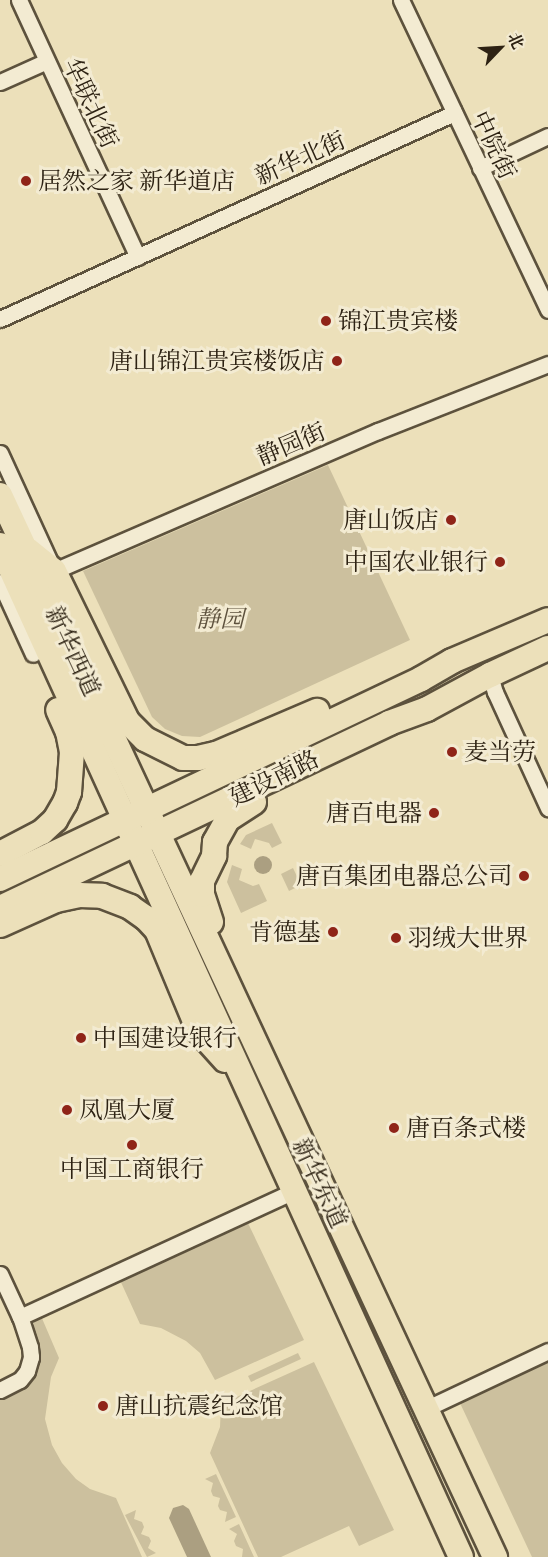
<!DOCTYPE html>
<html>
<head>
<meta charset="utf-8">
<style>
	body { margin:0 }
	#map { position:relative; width:548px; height:1557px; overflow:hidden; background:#ece0ba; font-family:"Gentium Book Plus","Noto Serif SC",serif }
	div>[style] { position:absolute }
	.green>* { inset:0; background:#ccc09e }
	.water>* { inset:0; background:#ab9f81 }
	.round { border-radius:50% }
	.roads { filter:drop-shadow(2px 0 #5d523d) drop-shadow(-2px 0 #5d523d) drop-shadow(0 2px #5d523d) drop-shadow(0 -2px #5d523d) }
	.minor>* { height:15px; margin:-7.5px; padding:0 7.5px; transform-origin:7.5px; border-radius:7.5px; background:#f3ebd2 }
	.primary>* { height:24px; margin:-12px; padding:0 12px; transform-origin:12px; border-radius:12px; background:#ece0ba }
	.dots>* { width:16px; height:16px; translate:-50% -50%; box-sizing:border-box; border:3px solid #f3ebd2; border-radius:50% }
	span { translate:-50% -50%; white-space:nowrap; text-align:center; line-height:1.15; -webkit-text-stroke:6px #f3ebd2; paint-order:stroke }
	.street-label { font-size:24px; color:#2d2213 }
	.poi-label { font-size:24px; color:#2d2213 }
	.left { translate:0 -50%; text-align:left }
	.right { translate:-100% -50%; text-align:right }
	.park-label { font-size:24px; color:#5d513d; font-style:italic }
	.north { position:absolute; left:470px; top:18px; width:60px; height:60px; -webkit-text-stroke:4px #f3ebd2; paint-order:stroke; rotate:65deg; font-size:16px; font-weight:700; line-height:24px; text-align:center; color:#2d2213 }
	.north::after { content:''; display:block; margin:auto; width:21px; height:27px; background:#2d2213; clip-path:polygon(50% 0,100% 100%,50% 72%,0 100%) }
</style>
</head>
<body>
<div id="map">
	<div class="green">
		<i style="clip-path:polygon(328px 465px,410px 640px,200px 737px,182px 736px,165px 729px,152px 717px,83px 571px)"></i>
		<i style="clip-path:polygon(272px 823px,282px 843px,272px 848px,269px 843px,255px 839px,251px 849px,240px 844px,246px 835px)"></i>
		<i style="clip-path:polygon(232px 865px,242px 869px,239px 880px,253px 886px,259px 884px,267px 901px,241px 913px,227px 882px)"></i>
		<i style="clip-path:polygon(293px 868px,301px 885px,289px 891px,281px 874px)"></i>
		<i style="clip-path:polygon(246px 1219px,304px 1340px,215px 1380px,200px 1353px,186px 1341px,161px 1328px,140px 1324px,119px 1278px)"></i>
		<i style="clip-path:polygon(41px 1316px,59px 1358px,51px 1377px,45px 1419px,52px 1445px,62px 1463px,76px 1479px,90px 1489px,116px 1498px,142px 1557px,0 1557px,0 1397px,24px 1386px,34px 1322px)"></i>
		<i style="clip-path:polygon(298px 1353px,301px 1359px,251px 1382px,248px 1376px)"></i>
		<i style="clip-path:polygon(548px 1361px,548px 1557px,532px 1557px,460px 1403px)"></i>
		<i style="clip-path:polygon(314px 1362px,394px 1530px,359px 1546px,349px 1526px,281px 1557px,258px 1557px,210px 1453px,220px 1427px,221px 1404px)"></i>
		<i style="clip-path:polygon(216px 1474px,236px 1517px,225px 1522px,227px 1512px,220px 1510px,218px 1506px,220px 1498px,213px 1496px,211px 1491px,213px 1483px,205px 1479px)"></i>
		<i style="clip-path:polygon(136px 1510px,134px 1519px,142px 1522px,144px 1527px,141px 1534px,149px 1537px,151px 1541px,148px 1548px,156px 1553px,147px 1557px,125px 1515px)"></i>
		<i style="clip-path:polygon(239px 1524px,254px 1557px,242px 1557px,243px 1549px,236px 1546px,234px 1541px,237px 1534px,229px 1529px)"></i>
	</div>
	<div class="water">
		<i class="round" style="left:254px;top:856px;width:18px;height:18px"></i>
		<i style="clip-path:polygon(183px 1505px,189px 1509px,211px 1557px,187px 1557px,169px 1518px,173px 1508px)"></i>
	</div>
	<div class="roads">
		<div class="minor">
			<i style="left:19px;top:0;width:283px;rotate:65.2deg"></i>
			<i style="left:401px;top:0;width:343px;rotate:64.6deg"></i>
			<i style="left:0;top:82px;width:51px;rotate:-24.1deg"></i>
			<i style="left:480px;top:168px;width:75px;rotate:-25.2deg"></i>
			<i style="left:0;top:319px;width:499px;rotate:-24.4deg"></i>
			<i style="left:0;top:453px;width:130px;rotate:65.4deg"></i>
			<i style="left:54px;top:571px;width:353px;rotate:-23.4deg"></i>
			<i style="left:378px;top:431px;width:183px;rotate:-21.5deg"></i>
			<i style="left:0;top:582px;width:79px;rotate:65.4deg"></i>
			<i style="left:490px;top:675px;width:18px;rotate:74deg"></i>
			<i style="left:495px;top:692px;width:128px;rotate:65.4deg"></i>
			<i style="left:0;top:1274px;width:47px;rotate:65.1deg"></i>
			<i style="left:0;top:1390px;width:22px;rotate:-27deg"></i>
			<i style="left:20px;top:1380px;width:11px;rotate:-52deg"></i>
			<i style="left:27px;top:1371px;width:15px;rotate:-74deg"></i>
			<i style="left:31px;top:1357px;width:10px;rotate:-96deg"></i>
			<i style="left:30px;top:1347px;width:32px;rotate:-108deg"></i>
			<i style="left:20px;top:1317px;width:302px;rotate:-24.7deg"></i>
			<i style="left:425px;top:1409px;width:136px;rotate:-25.2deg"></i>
		</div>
		<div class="primary">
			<i style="left:0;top:495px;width:1172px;rotate:65.01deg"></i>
			<i style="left:0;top:545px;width:1112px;rotate:65.51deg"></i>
			<i style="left:28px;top:550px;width:33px;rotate:39deg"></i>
			<i style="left:54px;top:571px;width:167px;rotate:64deg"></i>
			<i style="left:127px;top:721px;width:25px;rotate:45deg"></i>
			<i style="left:145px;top:739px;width:42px;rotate:26.6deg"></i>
			<i style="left:183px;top:758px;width:15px"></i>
			<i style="left:198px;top:758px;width:18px;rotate:-13deg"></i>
			<i style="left:216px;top:754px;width:110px;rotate:-23.1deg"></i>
			<i style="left:0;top:854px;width:47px;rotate:-27.6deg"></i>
			<i style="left:42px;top:832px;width:18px;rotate:-43deg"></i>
			<i style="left:55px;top:820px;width:20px;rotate:-60deg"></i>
			<i style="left:65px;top:803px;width:12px;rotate:-70deg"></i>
			<i style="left:69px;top:792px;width:40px;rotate:-85.7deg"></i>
			<i style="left:72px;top:752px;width:20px;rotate:-101deg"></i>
			<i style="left:68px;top:732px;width:24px;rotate:-114deg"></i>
			<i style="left:0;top:879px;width:466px;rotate:-25.4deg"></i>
			<i style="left:421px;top:679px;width:36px;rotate:-30deg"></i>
			<i style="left:452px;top:661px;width:104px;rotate:-23.1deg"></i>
			<i style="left:0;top:908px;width:431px;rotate:-25.4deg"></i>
			<i style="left:389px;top:723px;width:40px;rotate:-20.2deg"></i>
			<i style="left:427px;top:709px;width:72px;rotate:-28.4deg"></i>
			<i style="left:490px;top:675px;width:64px;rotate:-25deg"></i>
			<i style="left:211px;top:922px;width:28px;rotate:-108deg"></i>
			<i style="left:202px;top:895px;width:14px;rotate:-90deg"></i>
			<i style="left:202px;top:881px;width:28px;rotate:-64deg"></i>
			<i style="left:214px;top:856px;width:14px;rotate:-86deg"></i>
			<i style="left:215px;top:842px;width:26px;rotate:-61deg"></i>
			<i style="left:228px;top:819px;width:31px;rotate:-33deg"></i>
			<i style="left:0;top:925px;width:61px;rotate:-24.1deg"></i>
			<i style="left:56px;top:900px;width:24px;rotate:-12deg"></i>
			<i style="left:79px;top:895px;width:23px;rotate:2deg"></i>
			<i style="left:102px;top:896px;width:30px;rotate:21deg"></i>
			<i style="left:130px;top:907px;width:19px;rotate:35deg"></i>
			<i style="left:146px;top:918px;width:16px;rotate:47deg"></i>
			<i style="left:157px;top:930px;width:109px;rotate:67.4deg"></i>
			<i style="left:199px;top:1031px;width:39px;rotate:48deg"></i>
		</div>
	</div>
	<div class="dots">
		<i style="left:26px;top:181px;background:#8f2418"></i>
		<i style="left:326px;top:321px;background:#8f2418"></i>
		<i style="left:337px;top:361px;background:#8f2418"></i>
		<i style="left:451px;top:520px;background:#8f2418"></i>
		<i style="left:500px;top:562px;background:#8f2418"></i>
		<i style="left:452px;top:752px;background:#8f2418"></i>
		<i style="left:434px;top:813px;background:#8f2418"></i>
		<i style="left:524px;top:876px;background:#8f2418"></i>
		<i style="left:333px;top:932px;background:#8f2418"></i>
		<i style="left:396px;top:938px;background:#8f2418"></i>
		<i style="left:81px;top:1038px;background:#8f2418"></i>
		<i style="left:67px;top:1110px;background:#8f2418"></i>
		<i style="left:394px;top:1128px;background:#8f2418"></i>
		<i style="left:132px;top:1145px;background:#8f2418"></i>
		<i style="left:103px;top:1406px;background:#8f2418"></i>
	</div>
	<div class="street-label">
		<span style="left:91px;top:103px;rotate:65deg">华联北街</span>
		<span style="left:494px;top:145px;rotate:65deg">中院街</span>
		<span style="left:300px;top:158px;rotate:-24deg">新华北街</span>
		<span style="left:291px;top:444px;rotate:-23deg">静园街</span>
		<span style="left:73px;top:651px;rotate:65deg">新华西道</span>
		<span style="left:274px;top:778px;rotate:-26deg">建设南路</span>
		<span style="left:320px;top:1183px;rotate:65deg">新华东道</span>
	</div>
	<div class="poi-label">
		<span class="left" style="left:38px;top:181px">居然之家 新华道店</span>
		<span class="left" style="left:338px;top:321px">锦江贵宾楼</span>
		<span class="right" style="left:325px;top:361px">唐山锦江贵宾楼饭店</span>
		<span class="right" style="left:439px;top:520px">唐山饭店</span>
		<span class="right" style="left:488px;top:562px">中国农业银行</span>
		<span class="left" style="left:464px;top:752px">麦当劳</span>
		<span class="right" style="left:422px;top:813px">唐百电器</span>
		<span class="right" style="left:512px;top:876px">唐百集团电器总公司</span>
		<span class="right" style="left:321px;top:932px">肯德基</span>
		<span class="left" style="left:408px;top:938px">羽绒大世界</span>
		<span class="left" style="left:93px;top:1038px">中国建设银行</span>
		<span class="left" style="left:79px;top:1110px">凤凰大厦</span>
		<span class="left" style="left:406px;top:1128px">唐百条式楼</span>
		<span style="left:132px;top:1169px">中国工商银行</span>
		<span class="left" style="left:115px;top:1406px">唐山抗震纪念馆</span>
	</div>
	<div class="park-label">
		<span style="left:220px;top:619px">静园</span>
	</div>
	<div class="north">北</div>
</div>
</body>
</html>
